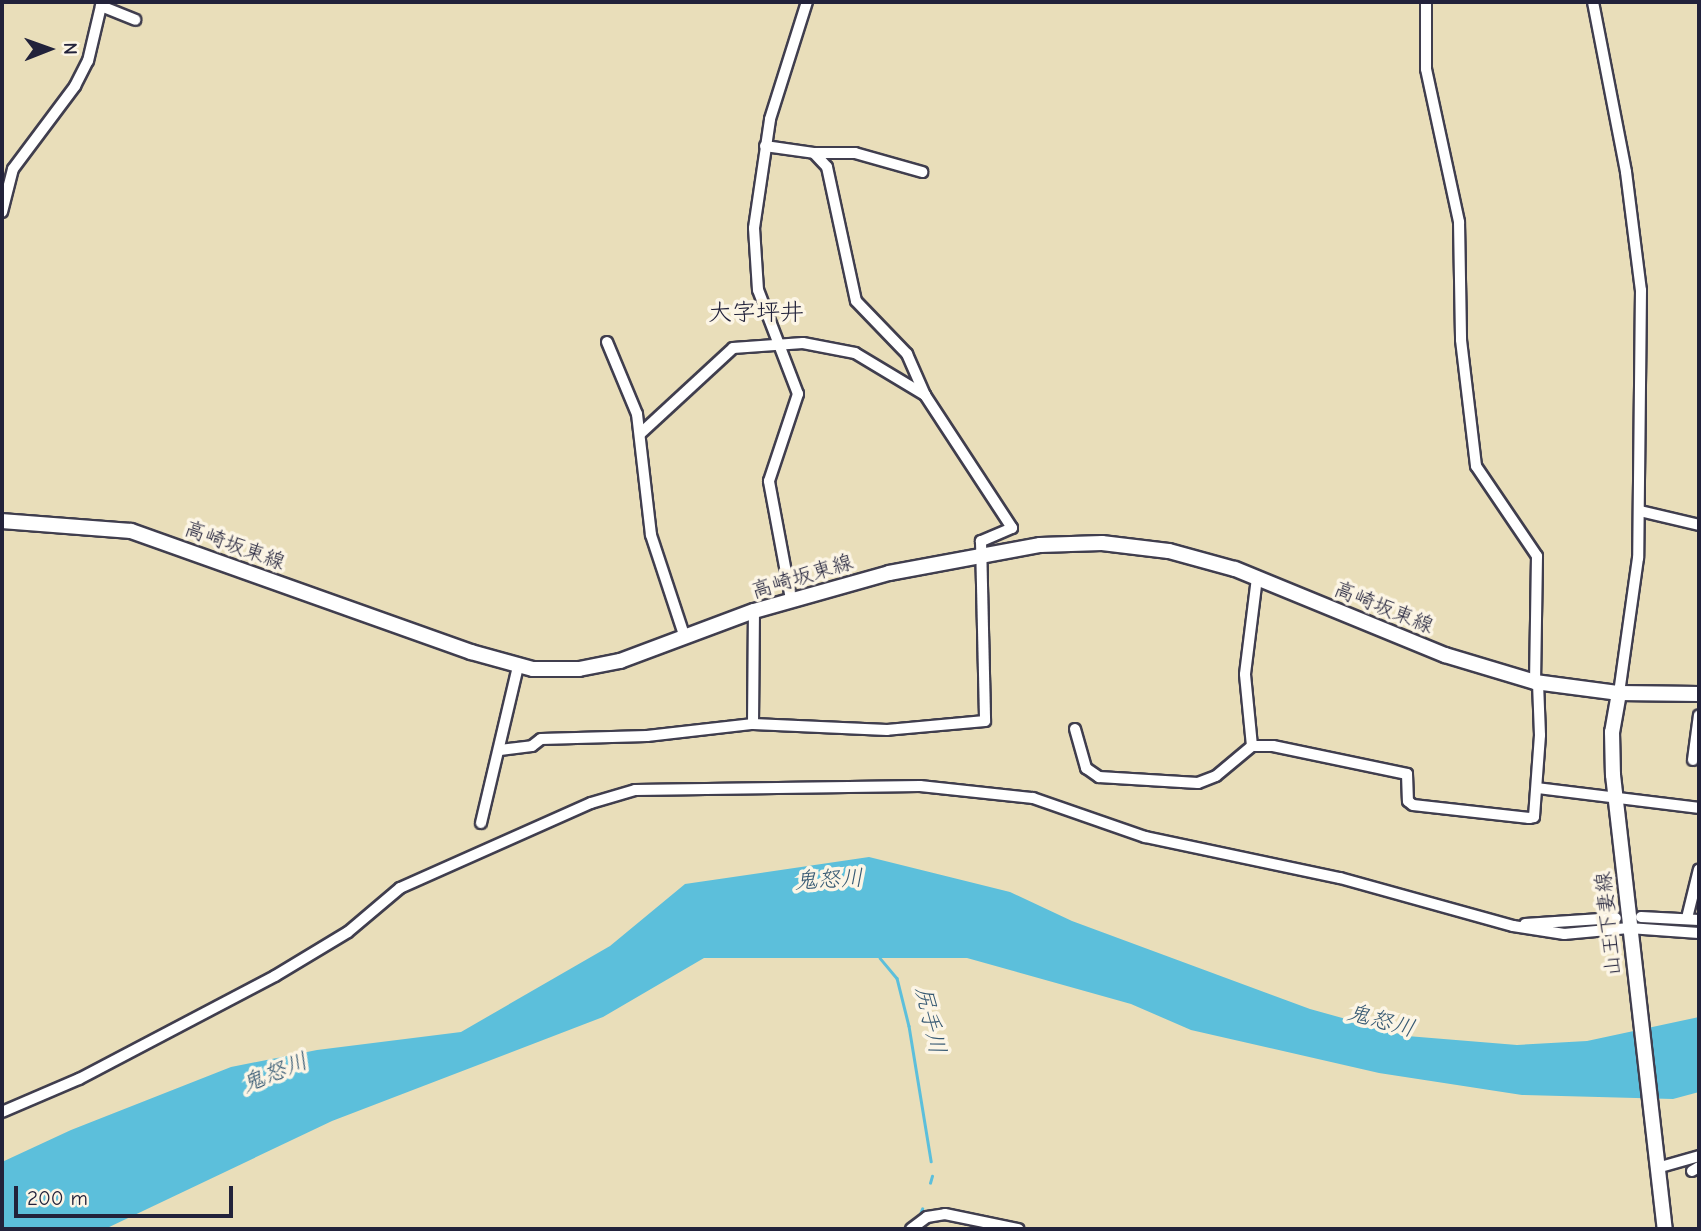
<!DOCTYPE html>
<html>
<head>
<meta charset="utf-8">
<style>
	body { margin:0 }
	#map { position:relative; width:1701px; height:1231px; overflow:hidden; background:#e9deba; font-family:"Comic Neue","Klee One",sans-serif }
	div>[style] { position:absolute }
	.water>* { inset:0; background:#5cbfdb }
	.stream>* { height:2.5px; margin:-1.25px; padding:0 1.25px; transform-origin:1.25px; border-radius:1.25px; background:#5cbfdb }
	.roads { filter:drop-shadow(2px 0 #403e4e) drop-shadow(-2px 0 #403e4e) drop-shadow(0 2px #403e4e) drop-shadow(0 -2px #403e4e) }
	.minor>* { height:10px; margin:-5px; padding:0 5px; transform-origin:5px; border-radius:5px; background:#fff }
	.major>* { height:14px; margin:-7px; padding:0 7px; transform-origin:7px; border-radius:7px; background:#fff }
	span { translate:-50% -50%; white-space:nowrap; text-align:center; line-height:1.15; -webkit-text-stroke:7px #fcf5e5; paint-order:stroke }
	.street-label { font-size:21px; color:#22223b }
	.water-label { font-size:23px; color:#365973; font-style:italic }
	.quarter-label { font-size:24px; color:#22223b }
	.frame { position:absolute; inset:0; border:4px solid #22223b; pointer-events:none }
	.north { position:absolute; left:14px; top:14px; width:70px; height:70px; -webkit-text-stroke:5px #fcf5e5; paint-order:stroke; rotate:89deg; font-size:19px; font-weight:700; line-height:28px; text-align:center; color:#22223b }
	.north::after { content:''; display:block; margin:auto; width:24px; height:32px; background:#22223b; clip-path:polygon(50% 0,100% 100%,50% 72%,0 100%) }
	.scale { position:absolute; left:14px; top:1186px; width:219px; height:32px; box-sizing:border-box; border:4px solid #22223b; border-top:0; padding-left:9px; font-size:21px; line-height:24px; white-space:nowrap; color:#22223b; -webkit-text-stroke:5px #fcf5e5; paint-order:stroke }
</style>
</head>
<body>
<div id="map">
	<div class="water">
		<i style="clip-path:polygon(869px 857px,1010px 892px,1072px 921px,1310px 1009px,1407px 1036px,1517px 1045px,1587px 1041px,1699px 1017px,1699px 1092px,1673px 1099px,1522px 1095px,1379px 1073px,1191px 1030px,1131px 1004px,967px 958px,704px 958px,603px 1017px,332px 1121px,105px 1229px,2px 1229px,2px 1162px,71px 1130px,231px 1067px,317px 1050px,461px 1032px,610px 946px,685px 884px)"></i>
	</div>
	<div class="stream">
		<i style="left:880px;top:958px;width:26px;rotate:50deg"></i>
		<i style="left:897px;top:978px;width:49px;rotate:76deg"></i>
		<i style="left:909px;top:1026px;width:137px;rotate:80.7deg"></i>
		<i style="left:930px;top:1183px;width:7px;rotate:-74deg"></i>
		<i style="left:918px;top:1219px;width:11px;rotate:-68deg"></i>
	</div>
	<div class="roads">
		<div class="minor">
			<i style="left:1426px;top:2px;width:67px;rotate:90deg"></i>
			<i style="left:1426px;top:69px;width:157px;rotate:77.8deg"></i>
			<i style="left:1459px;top:222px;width:118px;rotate:89deg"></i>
			<i style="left:1461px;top:340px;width:127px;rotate:83.2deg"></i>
			<i style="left:1476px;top:466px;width:109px;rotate:55.9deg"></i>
			<i style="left:1537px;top:556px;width:126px;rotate:90.9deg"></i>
			<i style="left:1593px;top:2px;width:173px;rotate:79deg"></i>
			<i style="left:1626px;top:172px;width:119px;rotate:82.8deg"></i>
			<i style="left:1641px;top:290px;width:268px;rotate:90.6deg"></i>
			<i style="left:1638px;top:558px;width:136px;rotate:98deg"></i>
			<i style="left:101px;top:6px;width:37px;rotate:22deg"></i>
			<i style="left:765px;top:146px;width:49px;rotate:8.1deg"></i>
			<i style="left:814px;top:153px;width:19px;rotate:47deg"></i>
			<i style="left:827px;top:167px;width:137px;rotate:77.8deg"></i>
			<i style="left:856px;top:301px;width:74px;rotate:46.1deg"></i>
			<i style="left:907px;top:354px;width:45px;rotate:66.3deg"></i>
			<i style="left:814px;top:153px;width:41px"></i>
			<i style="left:855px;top:153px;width:70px;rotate:15.8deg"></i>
			<i style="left:2px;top:212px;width:44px;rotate:-75.7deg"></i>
			<i style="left:13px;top:169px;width:104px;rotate:-53.2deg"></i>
			<i style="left:75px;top:86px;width:28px;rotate:-63deg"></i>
			<i style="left:88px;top:61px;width:61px;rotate:-76.7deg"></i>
			<i style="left:607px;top:342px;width:78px;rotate:67.4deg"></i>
			<i style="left:637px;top:414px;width:122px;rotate:83.4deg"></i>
			<i style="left:651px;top:535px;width:108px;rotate:71.7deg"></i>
			<i style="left:641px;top:433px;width:125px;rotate:-42.7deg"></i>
			<i style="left:733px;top:348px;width:70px;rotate:-4.1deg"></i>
			<i style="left:803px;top:343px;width:53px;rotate:10.9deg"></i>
			<i style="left:855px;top:353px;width:82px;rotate:31deg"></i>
			<i style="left:925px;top:395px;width:159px;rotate:56.8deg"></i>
			<i style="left:1012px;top:528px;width:34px;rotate:157deg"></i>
			<i style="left:981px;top:541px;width:180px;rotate:88.7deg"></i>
			<i style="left:985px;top:721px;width:98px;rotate:174.8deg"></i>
			<i style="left:887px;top:730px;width:134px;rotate:-177.4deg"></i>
			<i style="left:753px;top:724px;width:113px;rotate:-89.5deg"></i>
			<i style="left:1640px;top:511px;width:61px;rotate:13.3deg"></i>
			<i style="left:791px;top:599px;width:120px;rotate:-100.6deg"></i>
			<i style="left:769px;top:481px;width:92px;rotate:-71.6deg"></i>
			<i style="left:798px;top:394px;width:111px;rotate:-111deg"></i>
			<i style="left:758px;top:290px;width:62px;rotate:-93.7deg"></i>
			<i style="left:754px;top:228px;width:110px;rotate:-81.6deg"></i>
			<i style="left:770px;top:119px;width:123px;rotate:-72.5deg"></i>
			<i style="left:1075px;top:729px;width:41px;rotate:74.2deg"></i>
			<i style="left:1086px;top:768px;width:16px;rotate:35deg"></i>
			<i style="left:1099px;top:777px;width:99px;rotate:3.5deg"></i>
			<i style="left:1198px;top:783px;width:19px;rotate:-21deg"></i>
			<i style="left:1216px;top:776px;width:47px;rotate:-39.8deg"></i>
			<i style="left:1252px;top:746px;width:21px"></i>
			<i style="left:1273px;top:746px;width:137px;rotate:11.8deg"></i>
			<i style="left:1407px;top:774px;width:27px;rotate:88deg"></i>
			<i style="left:1408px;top:801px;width:6px;rotate:39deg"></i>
			<i style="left:1413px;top:805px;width:117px;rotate:6.4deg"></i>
			<i style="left:1529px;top:818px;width:5px;rotate:-11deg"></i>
			<i style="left:1534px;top:817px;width:82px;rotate:-85.8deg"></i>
			<i style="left:1540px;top:735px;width:52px;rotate:-92.2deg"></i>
			<i style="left:1252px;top:746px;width:72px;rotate:-95.6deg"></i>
			<i style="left:1245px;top:674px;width:98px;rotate:-82.9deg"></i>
			<i style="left:500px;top:750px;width:32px;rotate:-7deg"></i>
			<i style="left:532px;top:746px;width:11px;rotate:-38deg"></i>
			<i style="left:541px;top:739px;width:106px;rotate:-1.6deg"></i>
			<i style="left:647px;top:736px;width:107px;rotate:-6.5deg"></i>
			<i style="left:1693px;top:760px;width:45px;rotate:-82.4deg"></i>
			<i style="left:1537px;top:788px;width:163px;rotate:7deg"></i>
			<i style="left:481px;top:823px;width:160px;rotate:-76.7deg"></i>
			<i style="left:1641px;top:917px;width:58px;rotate:3deg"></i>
			<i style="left:1687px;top:918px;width:50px;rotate:-76.2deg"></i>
			<i style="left:1525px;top:924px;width:91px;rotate:-3.8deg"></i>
			<i style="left:2px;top:1112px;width:84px;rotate:-23.2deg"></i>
			<i style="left:79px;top:1079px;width:221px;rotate:-27.7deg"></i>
			<i style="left:275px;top:976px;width:85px;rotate:-31.1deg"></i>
			<i style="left:348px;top:932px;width:68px;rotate:-40.2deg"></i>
			<i style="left:400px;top:888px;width:209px;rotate:-24deg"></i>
			<i style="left:591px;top:803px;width:46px;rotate:-16.5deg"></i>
			<i style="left:635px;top:790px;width:285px;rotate:-0.8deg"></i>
			<i style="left:920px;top:786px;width:114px;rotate:6.1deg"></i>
			<i style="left:1033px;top:798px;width:119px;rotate:19.2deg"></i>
			<i style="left:1145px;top:837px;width:199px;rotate:11.9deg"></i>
			<i style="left:1340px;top:878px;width:180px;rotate:15.5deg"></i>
			<i style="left:1513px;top:926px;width:52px;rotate:8.9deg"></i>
			<i style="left:1564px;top:934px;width:65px;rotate:-5.3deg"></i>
			<i style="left:1629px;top:928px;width:70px;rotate:4.1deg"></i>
			<i style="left:1657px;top:1168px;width:44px;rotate:-15.9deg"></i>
			<i style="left:1692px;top:1171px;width:8px;rotate:-30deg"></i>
			<i style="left:911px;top:1229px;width:20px;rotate:-37deg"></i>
			<i style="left:927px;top:1217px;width:18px;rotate:-9deg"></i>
			<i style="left:945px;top:1214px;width:75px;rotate:11.6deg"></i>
		</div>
		<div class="major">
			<i style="left:2px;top:521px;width:129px;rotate:4.4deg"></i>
			<i style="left:131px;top:531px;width:361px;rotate:19.6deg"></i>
			<i style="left:471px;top:652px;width:64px;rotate:15.3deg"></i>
			<i style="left:533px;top:669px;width:46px"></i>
			<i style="left:579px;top:669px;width:42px;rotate:-11deg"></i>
			<i style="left:620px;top:661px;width:143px;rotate:-20.5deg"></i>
			<i style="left:754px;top:611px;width:140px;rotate:-15.7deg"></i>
			<i style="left:889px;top:573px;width:154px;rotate:-10.5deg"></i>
			<i style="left:1040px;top:545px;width:62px;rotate:-1.8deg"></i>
			<i style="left:1102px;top:543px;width:67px;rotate:6.8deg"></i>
			<i style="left:1169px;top:551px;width:68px;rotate:15.3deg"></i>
			<i style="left:1235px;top:569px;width:227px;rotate:22.3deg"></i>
			<i style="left:1445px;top:655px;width:94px;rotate:16.7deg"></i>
			<i style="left:1535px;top:682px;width:85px;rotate:7.5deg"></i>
			<i style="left:1619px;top:693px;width:80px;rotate:0.7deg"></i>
			<i style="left:1619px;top:693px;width:40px;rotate:100deg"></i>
			<i style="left:1612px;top:732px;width:43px;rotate:88.7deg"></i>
			<i style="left:1613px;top:775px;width:457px;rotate:83.5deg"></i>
		</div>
	</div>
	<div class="street-label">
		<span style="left:235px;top:545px;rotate:20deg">高崎坂東線</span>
		<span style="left:802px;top:576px;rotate:-17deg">高崎坂東線</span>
		<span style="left:1384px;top:607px;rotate:22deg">高崎坂東線</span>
		<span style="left:1608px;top:924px;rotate:-96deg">山王下妻線</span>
	</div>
	<div class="water-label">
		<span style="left:829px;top:880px;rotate:-3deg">鬼怒川</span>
		<span style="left:930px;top:1020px;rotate:77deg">尻手川</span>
		<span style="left:1381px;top:1021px;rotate:15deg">鬼怒川</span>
		<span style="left:275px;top:1073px;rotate:-22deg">鬼怒川</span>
	</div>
	<div class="quarter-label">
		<span style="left:756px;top:313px">大字坪井</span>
	</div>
	<div class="frame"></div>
	<div class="north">N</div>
	<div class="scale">200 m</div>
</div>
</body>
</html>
